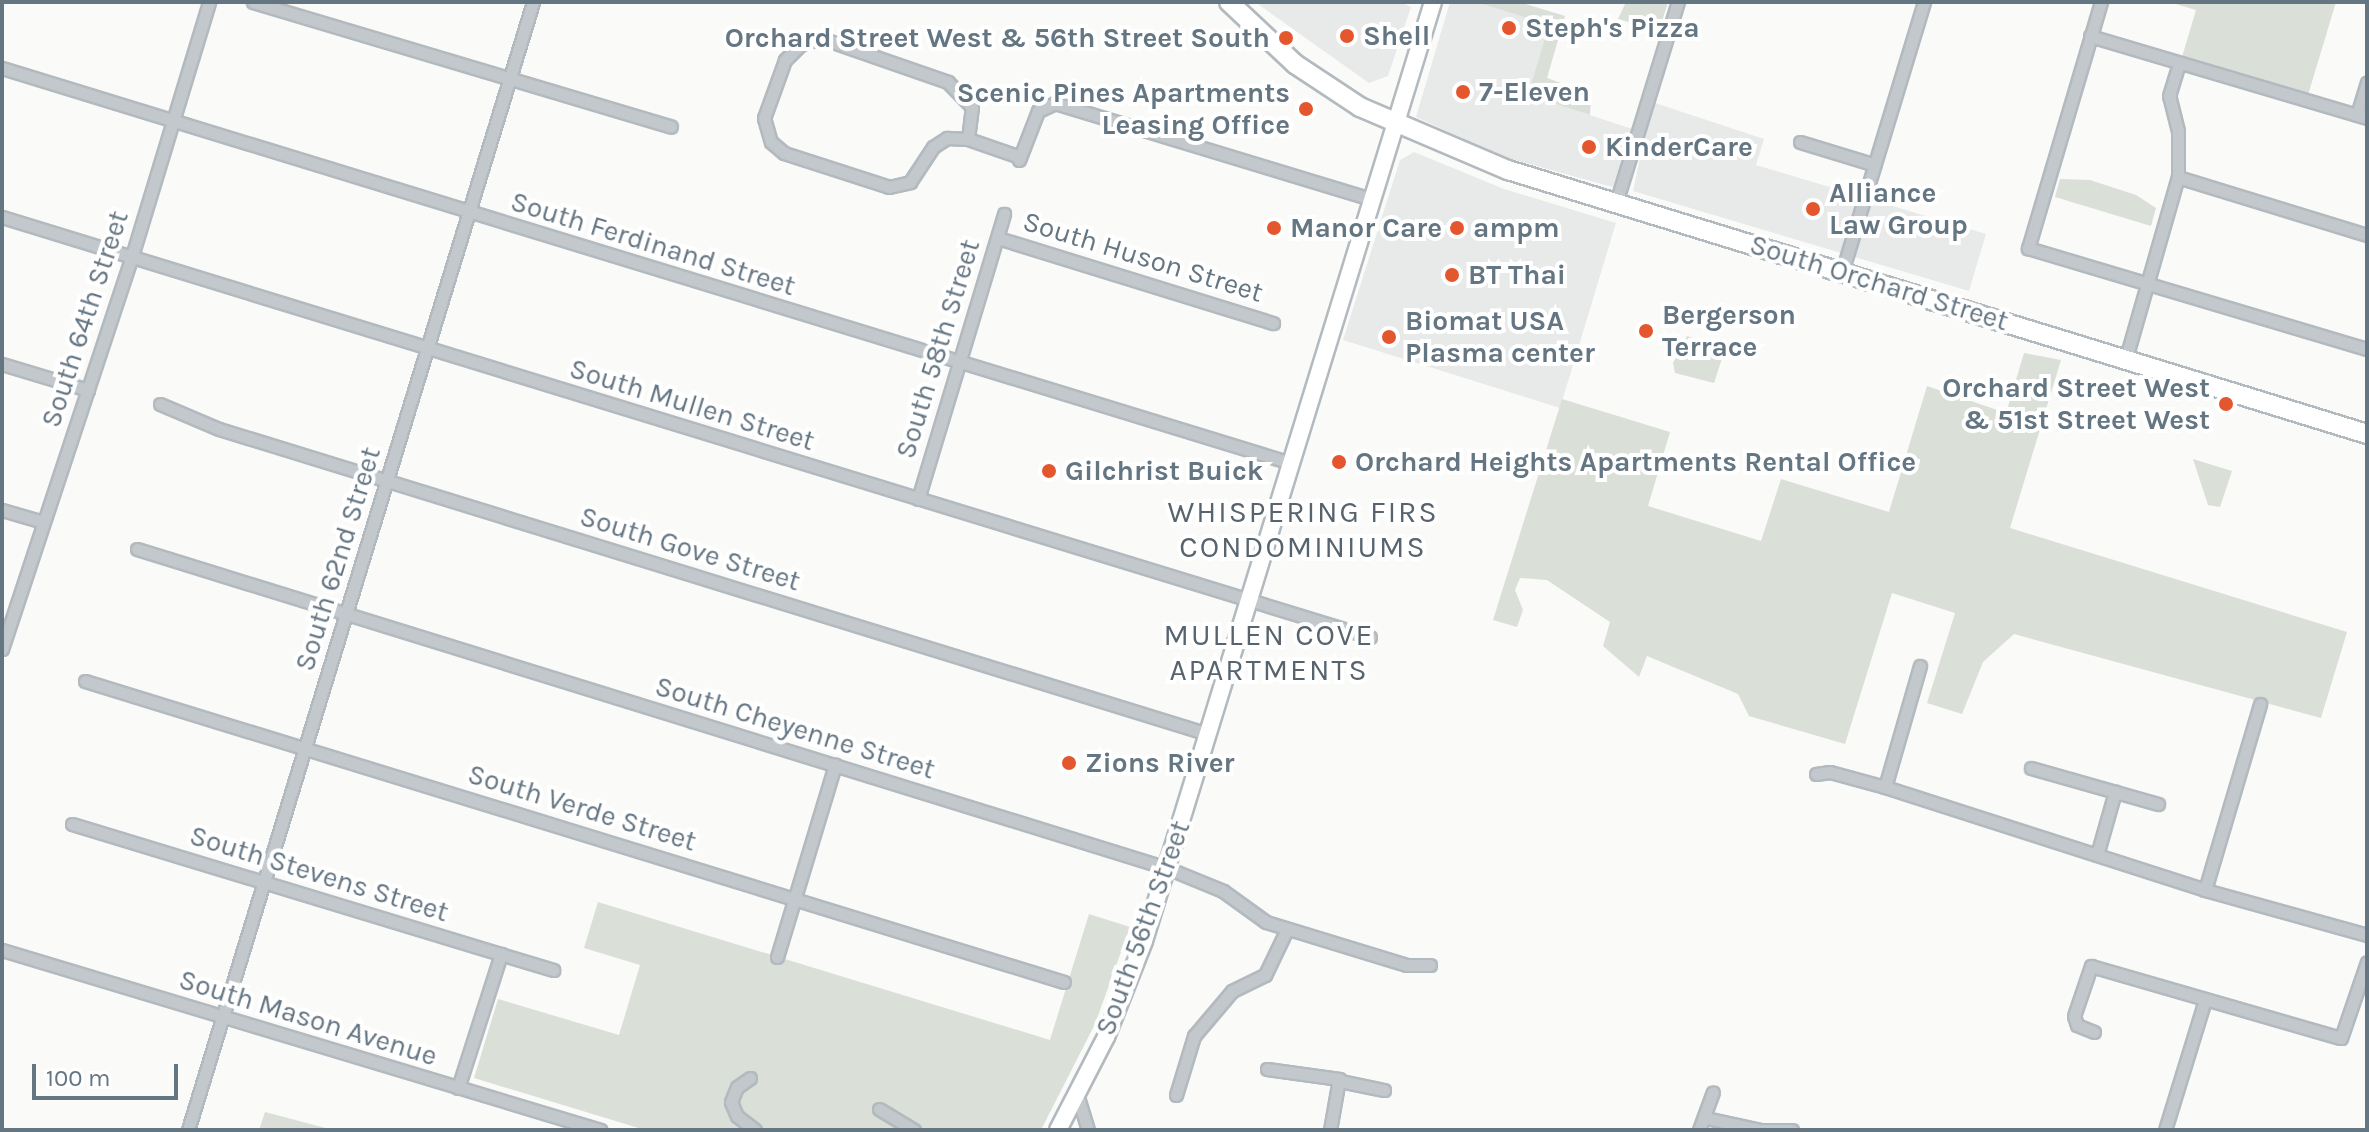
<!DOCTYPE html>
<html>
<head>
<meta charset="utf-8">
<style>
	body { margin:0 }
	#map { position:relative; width:2369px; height:1132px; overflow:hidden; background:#fafaf8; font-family:Karla,sans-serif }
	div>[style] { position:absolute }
	.built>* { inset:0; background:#e8e9e9 }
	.green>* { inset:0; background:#dadfd7 }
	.roads { filter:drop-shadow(2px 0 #b3babf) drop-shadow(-2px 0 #b3babf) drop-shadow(0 2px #b3babf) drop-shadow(0 -2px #b3babf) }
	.street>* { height:11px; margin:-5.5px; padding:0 5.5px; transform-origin:5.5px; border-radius:5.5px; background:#c3c8cc }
	.secondary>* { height:16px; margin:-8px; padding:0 8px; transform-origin:8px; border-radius:8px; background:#fff }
	.primary>* { height:18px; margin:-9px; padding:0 9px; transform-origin:9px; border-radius:9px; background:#fff }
	.dots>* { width:22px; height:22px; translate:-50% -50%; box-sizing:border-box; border:4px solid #fff; border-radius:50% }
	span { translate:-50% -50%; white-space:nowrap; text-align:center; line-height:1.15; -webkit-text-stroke:8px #fff; paint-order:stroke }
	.poi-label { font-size:28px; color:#657683; font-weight:700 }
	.left { translate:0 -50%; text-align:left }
	.right { translate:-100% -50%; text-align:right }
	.street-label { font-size:28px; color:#657683 }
	.neighbourhood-label { font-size:30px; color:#57646e; letter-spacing:2px }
	.frame { position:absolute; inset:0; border:4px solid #657683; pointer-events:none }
	.scale { position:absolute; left:32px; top:1064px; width:146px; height:36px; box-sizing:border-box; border:4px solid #657683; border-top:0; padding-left:10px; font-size:24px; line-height:28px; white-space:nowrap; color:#657683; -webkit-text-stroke:6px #fff; paint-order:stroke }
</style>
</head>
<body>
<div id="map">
	<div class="built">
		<i style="clip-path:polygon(1255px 2px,1400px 2px,1411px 7px,1388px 76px,1369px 83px)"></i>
		<i style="clip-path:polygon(1450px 2px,1476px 2px,1549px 25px,1529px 95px,1632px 129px,1616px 188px,1504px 157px,1416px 117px)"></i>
		<i style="clip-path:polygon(1652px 102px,1764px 139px,1756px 165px,1986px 234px,1969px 291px,1633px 191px)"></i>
		<i style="clip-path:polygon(1414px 152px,1504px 189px,1616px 223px,1560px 408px,1343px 340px,1400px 160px)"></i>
	</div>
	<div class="green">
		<i style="clip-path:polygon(1476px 2px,1519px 2px,1565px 16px,1547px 78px,1591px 94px,1590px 115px,1528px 95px,1549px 25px)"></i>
		<i style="clip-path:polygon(1626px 2px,1668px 2px,1659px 31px,1618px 19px)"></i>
		<i style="clip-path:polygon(2169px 2px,2336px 2px,2308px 95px,2182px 57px,2196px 10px)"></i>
		<i style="clip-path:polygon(2060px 179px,2090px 180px,2136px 195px,2156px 208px,2151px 226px,2055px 197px)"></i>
		<i style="clip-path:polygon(1687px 336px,1725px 349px,1714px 383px,1675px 373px,1673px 363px)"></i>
		<i style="clip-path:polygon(2024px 353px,2061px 360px,2010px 528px,2347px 632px,2321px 718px,2014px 634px,1983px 662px,1962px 714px,1927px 703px,1955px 613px,1892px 593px,1845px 744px,1749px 716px,1738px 694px,1647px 656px,1639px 677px,1603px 646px,1610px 622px,1547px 580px,1520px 578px,1515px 590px,1523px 610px,1517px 627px,1493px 620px,1562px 399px,1670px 432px,1648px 506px,1761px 541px,1781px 479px,1889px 512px,1927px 386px,2006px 413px)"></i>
		<i style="clip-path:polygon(2193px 459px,2232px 471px,2220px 507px,2208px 505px)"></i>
		<i style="clip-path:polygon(598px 902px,1050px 1040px,1089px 914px,1130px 927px,1095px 1024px,1041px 1130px,645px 1130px,474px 1078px,498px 999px,619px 1035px,640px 965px,584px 948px)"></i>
		<i style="clip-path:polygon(265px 1112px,333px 1130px,259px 1130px)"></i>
	</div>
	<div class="roads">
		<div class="street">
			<i style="left:253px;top:2px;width:436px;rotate:16.6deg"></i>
			<i style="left:2101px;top:2px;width:257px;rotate:106.5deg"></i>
			<i style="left:2028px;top:248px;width:354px;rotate:16.6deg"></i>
			<i style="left:2090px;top:36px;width:289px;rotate:16.5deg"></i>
			<i style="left:2px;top:68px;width:1348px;rotate:17.04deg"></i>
			<i style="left:2357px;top:115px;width:34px;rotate:-73deg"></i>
			<i style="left:968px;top:139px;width:32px;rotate:-83deg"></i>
			<i style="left:972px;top:107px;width:35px;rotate:-134deg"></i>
			<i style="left:948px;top:82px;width:134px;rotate:-160.9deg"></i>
			<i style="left:821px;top:38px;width:21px;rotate:163deg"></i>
			<i style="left:801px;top:44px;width:23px;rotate:135deg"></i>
			<i style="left:785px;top:60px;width:62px;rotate:109.9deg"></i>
			<i style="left:764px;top:118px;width:25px;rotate:74deg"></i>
			<i style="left:771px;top:142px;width:17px;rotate:40deg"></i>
			<i style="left:784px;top:153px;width:110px;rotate:17.9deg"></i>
			<i style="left:889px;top:187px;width:22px;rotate:-13deg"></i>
			<i style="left:910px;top:182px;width:42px;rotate:-56.7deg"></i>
			<i style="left:933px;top:147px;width:17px;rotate:-33deg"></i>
			<i style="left:947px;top:138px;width:21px;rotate:3deg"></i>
			<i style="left:968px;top:139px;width:55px;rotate:19.1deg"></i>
			<i style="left:1800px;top:142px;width:78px;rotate:17deg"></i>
			<i style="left:1019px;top:160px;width:53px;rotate:-68.8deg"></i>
			<i style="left:1038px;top:111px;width:19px;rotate:-25deg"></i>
			<i style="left:1055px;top:103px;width:330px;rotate:16.9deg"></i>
			<i style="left:2178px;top:177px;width:198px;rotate:17.1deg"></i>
			<i style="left:1616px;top:203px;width:210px;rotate:-72.9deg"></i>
			<i style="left:2px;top:217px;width:1431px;rotate:17.07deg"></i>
			<i style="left:998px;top:238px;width:288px;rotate:17.2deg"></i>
			<i style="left:1842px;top:272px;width:282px;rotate:-73.1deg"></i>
			<i style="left:2126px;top:358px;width:188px;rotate:-74deg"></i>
			<i style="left:2178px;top:177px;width:46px;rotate:-90deg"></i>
			<i style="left:2178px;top:131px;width:36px;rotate:-104deg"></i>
			<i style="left:2169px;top:96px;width:34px;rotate:-73deg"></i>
			<i style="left:2px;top:364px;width:90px;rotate:16.8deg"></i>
			<i style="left:160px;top:404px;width:64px;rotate:23deg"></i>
			<i style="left:219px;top:429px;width:1035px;rotate:17.14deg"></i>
			<i style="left:918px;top:499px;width:298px;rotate:-73.2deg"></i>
			<i style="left:2px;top:510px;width:43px;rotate:16.3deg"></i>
			<i style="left:137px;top:549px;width:1078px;rotate:17.21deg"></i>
			<i style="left:1167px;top:868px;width:61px;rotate:22.3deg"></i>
			<i style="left:1223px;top:891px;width:53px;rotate:35.8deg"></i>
			<i style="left:1266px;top:922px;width:147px;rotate:17deg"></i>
			<i style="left:1407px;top:965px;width:23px"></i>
			<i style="left:2px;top:649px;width:414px;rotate:-71.7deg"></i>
			<i style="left:132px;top:256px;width:265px;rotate:-73.1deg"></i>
			<i style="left:85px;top:681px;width:1024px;rotate:17.09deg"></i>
			<i style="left:2031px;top:768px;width:132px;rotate:15.8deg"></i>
			<i style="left:1816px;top:774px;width:14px;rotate:-8deg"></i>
			<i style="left:1830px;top:772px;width:57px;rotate:15.3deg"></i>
			<i style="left:1885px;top:787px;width:336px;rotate:17.8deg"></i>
			<i style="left:2205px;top:890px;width:168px;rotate:15.5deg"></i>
			<i style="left:1885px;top:787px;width:126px;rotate:-73.9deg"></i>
			<i style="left:72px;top:824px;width:503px;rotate:16.88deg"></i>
			<i style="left:2097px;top:855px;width:66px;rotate:-74.1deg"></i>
			<i style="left:2205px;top:890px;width:194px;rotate:-73.5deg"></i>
			<i style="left:2px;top:950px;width:625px;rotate:16.75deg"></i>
			<i style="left:777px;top:957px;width:201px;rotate:-73.2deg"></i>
			<i style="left:2094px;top:1032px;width:18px;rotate:-158deg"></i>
			<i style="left:2077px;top:1025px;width:9px;rotate:-108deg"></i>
			<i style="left:2074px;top:1016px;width:53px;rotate:-71.2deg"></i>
			<i style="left:2091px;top:966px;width:260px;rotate:16.1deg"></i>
			<i style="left:2341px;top:1038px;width:80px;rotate:-71.1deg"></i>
			<i style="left:1267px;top:1069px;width:73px;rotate:7.9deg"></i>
			<i style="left:1339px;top:1079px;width:52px;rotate:100deg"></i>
			<i style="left:750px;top:1078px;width:16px;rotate:145deg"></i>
			<i style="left:737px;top:1087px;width:16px;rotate:112deg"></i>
			<i style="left:731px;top:1102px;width:15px;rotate:67deg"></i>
			<i style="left:737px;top:1116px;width:23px;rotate:38deg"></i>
			<i style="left:1340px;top:1081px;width:45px;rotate:11.6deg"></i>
			<i style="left:458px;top:1088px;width:141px;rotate:-72.2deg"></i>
			<i style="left:1077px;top:1094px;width:38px;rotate:73deg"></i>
			<i style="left:1176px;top:1095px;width:62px;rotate:-73deg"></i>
			<i style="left:1194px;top:1036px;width:59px;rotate:-49.8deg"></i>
			<i style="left:1232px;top:991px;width:37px;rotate:-26deg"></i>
			<i style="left:1265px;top:975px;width:51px;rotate:-64.4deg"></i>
			<i style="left:879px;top:1109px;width:41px;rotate:31deg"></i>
			<i style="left:1706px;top:1118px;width:55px;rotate:12.5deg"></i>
			<i style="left:1760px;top:1130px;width:32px"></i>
			<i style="left:188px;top:1130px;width:1180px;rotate:-72.99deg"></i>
			<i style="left:1699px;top:1130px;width:40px;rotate:-69.8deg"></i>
			<i style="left:2165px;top:1130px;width:136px;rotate:-72.9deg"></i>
		</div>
		<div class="secondary">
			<i style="left:1058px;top:1130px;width:105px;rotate:-62.7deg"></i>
			<i style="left:1106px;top:1037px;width:103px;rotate:-68.4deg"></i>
			<i style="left:1144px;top:941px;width:982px;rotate:-72.89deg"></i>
		</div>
		<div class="primary">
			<i style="left:1229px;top:2px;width:91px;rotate:43.2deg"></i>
			<i style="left:1295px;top:64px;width:78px;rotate:33.5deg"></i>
			<i style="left:1360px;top:107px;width:161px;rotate:23.1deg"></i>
			<i style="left:1508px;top:170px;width:899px;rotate:17.08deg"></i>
		</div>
	</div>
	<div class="dots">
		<i style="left:1509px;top:28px;background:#e4572e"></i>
		<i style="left:1347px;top:36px;background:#e4572e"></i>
		<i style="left:1286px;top:38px;background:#e4572e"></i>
		<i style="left:1463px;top:92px;background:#e4572e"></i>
		<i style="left:1306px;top:109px;background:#e4572e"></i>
		<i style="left:1589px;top:147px;background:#e4572e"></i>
		<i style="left:1813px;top:209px;background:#e4572e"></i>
		<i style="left:1274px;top:228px;background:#e4572e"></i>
		<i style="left:1457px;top:228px;background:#e4572e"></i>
		<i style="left:1452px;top:275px;background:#e4572e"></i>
		<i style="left:1646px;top:331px;background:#e4572e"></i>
		<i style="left:1389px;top:337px;background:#e4572e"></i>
		<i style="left:2226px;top:404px;background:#e4572e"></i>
		<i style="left:1339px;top:462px;background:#e4572e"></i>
		<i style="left:1049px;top:471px;background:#e4572e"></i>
		<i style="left:1069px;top:763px;background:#e4572e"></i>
	</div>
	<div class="poi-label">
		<span class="left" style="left:1525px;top:28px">Steph's Pizza</span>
		<span class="left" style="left:1363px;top:36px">Shell</span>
		<span class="right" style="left:1270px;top:38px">Orchard Street West &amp; 56th Street South</span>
		<span class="left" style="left:1479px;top:92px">7-Eleven</span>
		<span class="right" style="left:1290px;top:109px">Scenic Pines Apartments<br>Leasing Office</span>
		<span class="left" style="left:1605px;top:147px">KinderCare</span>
		<span class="left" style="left:1829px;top:209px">Alliance<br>Law Group</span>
		<span class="left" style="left:1290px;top:228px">Manor Care</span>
		<span class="left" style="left:1473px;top:228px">ampm</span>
		<span class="left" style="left:1468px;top:275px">BT Thai</span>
		<span class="left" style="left:1662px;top:331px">Bergerson<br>Terrace</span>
		<span class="left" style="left:1405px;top:337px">Biomat USA<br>Plasma center</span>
		<span class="right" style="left:2210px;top:404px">Orchard Street West<br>&amp; 51st Street West</span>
		<span class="left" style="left:1355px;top:462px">Orchard Heights Apartments Rental Office</span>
		<span class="left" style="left:1065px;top:471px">Gilchrist Buick</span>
		<span class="left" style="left:1085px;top:763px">Zions River</span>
	</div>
	<div class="street-label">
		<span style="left:653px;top:244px;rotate:17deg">South Ferdinand Street</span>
		<span style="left:1143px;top:257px;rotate:17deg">South Huson Street</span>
		<span style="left:1879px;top:283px;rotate:17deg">South Orchard Street</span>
		<span style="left:85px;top:319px;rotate:-72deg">South 64th Street</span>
		<span style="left:938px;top:349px;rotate:-73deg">South 58th Street</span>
		<span style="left:692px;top:405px;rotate:17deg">South Mullen Street</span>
		<span style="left:690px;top:549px;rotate:17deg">South Gove Street</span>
		<span style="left:338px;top:559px;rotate:-73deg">South 62nd Street</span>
		<span style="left:795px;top:728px;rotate:17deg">South Cheyenne Street</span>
		<span style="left:582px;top:808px;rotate:17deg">South Verde Street</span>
		<span style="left:319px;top:874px;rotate:17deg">South Stevens Street</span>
		<span style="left:1143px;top:928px;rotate:-70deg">South 56th Street</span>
		<span style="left:308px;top:1018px;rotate:17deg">South Mason Avenue</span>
	</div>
	<div class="neighbourhood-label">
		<span style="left:1303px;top:529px">WHISPERING FIRS<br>CONDOMINIUMS</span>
		<span style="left:1269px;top:652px">MULLEN COVE<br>APARTMENTS</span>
	</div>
	<div class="frame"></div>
	<div class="scale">100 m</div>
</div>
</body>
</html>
